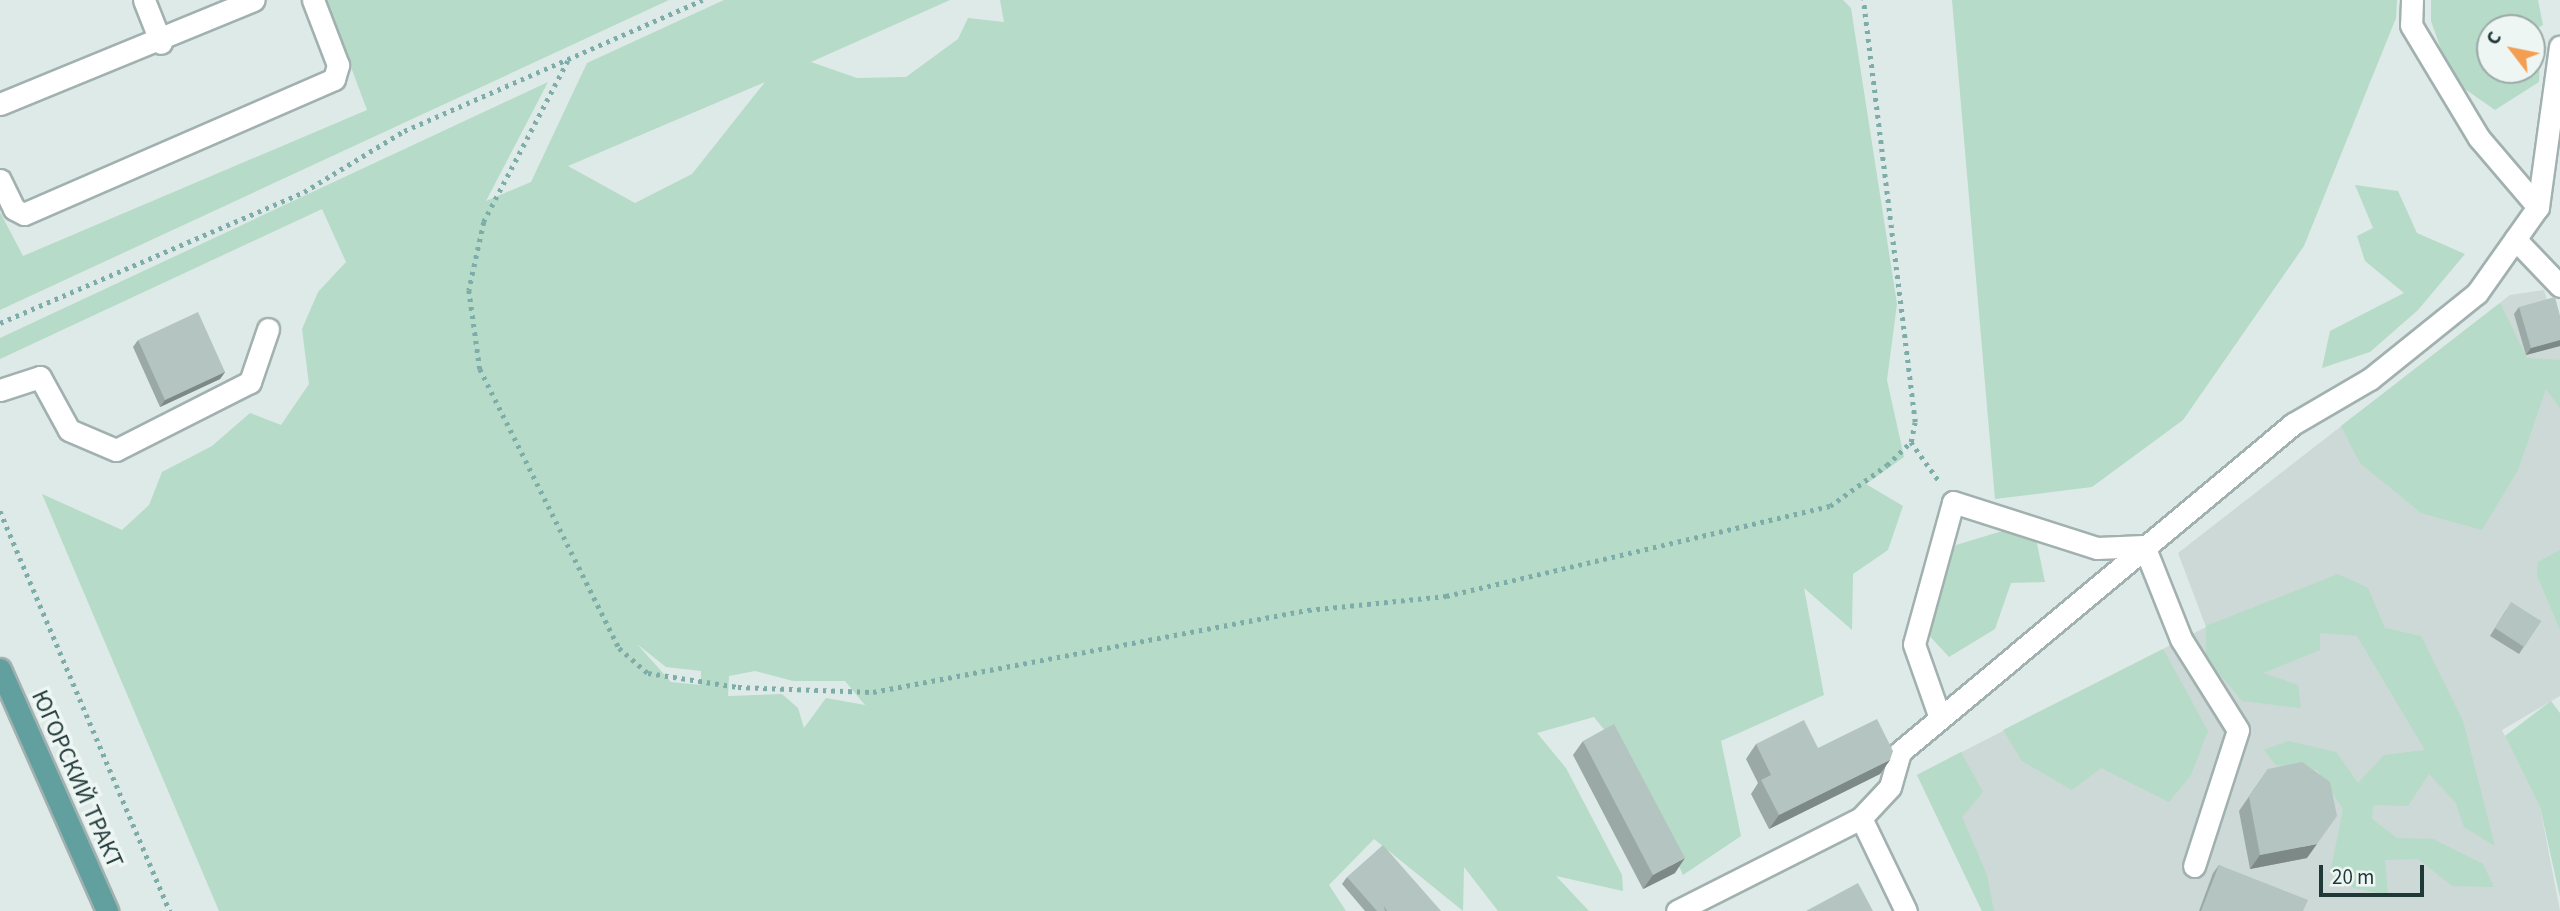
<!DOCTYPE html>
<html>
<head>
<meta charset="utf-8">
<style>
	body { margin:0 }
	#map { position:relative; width:2560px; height:911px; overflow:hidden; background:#deeae7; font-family:"Source Sans 3",sans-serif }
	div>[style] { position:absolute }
	.built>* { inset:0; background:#ccd9d6 }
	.green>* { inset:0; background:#b6dbc8 }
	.path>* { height:4.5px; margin-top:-2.25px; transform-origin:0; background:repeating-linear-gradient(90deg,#7eada9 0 3.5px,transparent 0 8.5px) }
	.roads { filter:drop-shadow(2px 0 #a1b1af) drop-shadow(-2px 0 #a1b1af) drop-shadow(0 2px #a1b1af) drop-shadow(0 -2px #a1b1af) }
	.minor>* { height:21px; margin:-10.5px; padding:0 10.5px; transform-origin:10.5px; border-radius:10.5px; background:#fff }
	.major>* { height:21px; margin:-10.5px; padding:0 10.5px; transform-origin:10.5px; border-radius:10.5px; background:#61a09e }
	.wall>* { inset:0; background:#9aa9a6 }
	.shaded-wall>* { inset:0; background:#7d8987 }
	.building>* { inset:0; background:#b3c4c1 }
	span { translate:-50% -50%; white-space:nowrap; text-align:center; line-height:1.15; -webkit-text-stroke:7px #eef6f4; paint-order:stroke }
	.street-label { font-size:24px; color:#1f3938 }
	.north { position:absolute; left:2476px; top:14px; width:70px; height:70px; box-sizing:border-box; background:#eef6f4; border:2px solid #9baaa9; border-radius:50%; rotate:302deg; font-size:19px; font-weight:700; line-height:28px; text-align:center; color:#1f3938 }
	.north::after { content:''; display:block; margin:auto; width:24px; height:32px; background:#f39e52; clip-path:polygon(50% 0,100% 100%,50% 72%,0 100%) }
	.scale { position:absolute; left:2319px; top:865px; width:105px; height:32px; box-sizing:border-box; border:4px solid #1f3938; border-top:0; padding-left:9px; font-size:21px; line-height:24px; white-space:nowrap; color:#1f3938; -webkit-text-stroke:5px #eef6f4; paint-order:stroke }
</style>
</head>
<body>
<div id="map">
	<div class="built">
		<i style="clip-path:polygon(2544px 290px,2560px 341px,2560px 567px,2537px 576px,2560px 631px,2560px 696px,2502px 730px,2540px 807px,2560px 911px,1982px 911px,1917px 775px,2206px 627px,2178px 553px,2510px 295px)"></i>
	</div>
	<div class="green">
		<i style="clip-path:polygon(326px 0,669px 0,0 310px,0 212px,23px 256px,367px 110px)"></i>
		<i style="clip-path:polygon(evenodd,724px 0,950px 0,811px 62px,857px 78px,906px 77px,958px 39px,968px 18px,1004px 22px,1000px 0,1843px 0,1851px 8px,1897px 304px,1887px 380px,1904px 457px,1866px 484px,1903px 506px,1888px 550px,1853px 574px,1852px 630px,1804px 588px,1824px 695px,1721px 741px,1741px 836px,1683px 875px,1634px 767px,1594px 717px,1537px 733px,1566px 768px,1622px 875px,1623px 891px,1556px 876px,1589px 911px,1498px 911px,1464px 867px,1463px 911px,1374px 839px,1329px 885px,1346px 911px,219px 911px,42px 494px,122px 530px,149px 505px,162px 472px,212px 446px,250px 413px,281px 425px,309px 384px,302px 329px,318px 292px,346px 262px,322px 209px,0 359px,0 338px,548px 82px,486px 201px,531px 182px,587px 63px,724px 0,765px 82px,692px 174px,635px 203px,568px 166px,765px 82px,724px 0,637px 644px,666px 667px,701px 671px,701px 685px,671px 682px,637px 644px,724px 0,755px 671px,793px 681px,845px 681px,865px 705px,826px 698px,804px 728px,798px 708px,782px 694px,728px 696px,729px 676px,755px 671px)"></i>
		<i style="clip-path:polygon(1952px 0,2397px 0,2396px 18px,2304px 246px,2183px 420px,2092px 487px,1995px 499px)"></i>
		<i style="clip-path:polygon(2431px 0,2538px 0,2543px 25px,2532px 31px,2490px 28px,2490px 70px,2532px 70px,2532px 52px,2540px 57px,2539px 82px,2495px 110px,2452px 80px,2431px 21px)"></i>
		<i style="clip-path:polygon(2355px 185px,2398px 191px,2417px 233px,2465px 254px,2418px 310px,2370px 352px,2322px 368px,2330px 331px,2404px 293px,2365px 261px,2357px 236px,2373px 228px)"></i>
		<i style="clip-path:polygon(2500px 303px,2527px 358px,2560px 360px,2560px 408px,2546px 389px,2518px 470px,2482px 530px,2421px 513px,2360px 463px,2341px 426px)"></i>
		<i style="clip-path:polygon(2009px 529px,2036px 539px,2045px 582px,2011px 583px,1995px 629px,1949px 657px,1925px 631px,1935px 586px,1956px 545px)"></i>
		<i style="clip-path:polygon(2560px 550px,2560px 631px,2537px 576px,2538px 562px)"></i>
		<i style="clip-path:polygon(2338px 574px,2368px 588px,2385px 628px,2421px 636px,2463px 721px,2495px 846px,2464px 827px,2456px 803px,2429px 774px,2408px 806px,2373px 805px,2372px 819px,2397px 838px,2433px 839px,2483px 864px,2494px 887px,2452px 886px,2418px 859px,2385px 860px,2388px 895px,2354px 888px,2330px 874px,2343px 809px,2317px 770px,2276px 765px,2264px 750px,2288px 741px,2336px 752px,2358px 783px,2384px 755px,2425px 750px,2357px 636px,2320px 633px,2320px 650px,2263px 673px,2298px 685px,2301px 708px,2242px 701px,2206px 658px,2206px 626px)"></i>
		<i style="clip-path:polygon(2163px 649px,2208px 731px,2191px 775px,2169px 802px,2101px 768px,2072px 790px,2022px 761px,2003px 730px)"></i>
		<i style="clip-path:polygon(2551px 701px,2560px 713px,2560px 897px,2540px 807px,2505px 736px)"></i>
		<i style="clip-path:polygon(1961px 752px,1983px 792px,1962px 817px,1987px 875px,1994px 911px,1982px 911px,1917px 775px)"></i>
	</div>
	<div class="path">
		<i style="left:568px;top:61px;width:182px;rotate:117.6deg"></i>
		<i style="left:484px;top:222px;width:70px;rotate:102.4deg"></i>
		<i style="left:469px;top:290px;width:80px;rotate:82.1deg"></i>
		<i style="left:480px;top:369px;width:312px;rotate:63.5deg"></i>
		<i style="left:619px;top:648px;width:38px;rotate:41deg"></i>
		<i style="left:648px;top:673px;width:91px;rotate:8.8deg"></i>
		<i style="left:738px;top:687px;width:135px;rotate:2.1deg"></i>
		<i style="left:873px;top:692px;width:443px;rotate:-10.7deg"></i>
		<i style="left:1308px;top:610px;width:139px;rotate:-5.8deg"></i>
		<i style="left:1446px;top:596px;width:394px;rotate:-13.2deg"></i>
		<i style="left:1830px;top:506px;width:70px;rotate:-35.7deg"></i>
		<i style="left:1887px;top:465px;width:33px;rotate:-44deg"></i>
		<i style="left:1911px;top:442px;width:20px;rotate:-79deg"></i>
		<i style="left:1915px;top:422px;width:425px;rotate:-97deg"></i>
		<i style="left:0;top:323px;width:331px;rotate:-23.3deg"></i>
		<i style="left:304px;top:192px;width:117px;rotate:-31.4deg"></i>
		<i style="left:404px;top:131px;width:326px;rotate:-23.7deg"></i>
		<i style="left:1911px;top:442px;width:48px;rotate:54.3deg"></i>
		<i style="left:0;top:511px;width:435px;rotate:67deg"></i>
	</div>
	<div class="roads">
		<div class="minor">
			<i style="left:144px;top:0;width:46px;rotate:68.4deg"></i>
			<i style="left:2412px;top:0;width:25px;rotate:92deg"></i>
			<i style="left:2411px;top:25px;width:132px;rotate:59deg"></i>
			<i style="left:2479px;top:138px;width:91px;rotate:49.5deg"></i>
			<i style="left:0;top:104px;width:274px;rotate:-22.3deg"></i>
			<i style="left:0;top:180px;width:32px;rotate:64deg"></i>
			<i style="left:14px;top:209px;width:11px;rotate:27deg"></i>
			<i style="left:24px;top:214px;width:338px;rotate:-23.5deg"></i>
			<i style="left:334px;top:79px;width:15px;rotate:-74deg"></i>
			<i style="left:338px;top:65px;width:70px;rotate:-111deg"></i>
			<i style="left:2515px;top:239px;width:65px;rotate:46.2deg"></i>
			<i style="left:0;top:390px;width:42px;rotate:-18deg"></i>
			<i style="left:40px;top:377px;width:60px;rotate:61.3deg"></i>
			<i style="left:69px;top:430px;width:51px;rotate:23.1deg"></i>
			<i style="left:116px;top:450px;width:150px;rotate:-26.9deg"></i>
			<i style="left:250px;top:382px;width:56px;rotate:-71.2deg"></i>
			<i style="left:1940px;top:718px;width:78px;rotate:-109.4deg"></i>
			<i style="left:1914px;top:644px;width:147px;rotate:-74.6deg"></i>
			<i style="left:1953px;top:502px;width:151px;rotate:17.7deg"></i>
			<i style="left:2097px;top:548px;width:47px;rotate:-2.4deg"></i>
			<i style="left:2144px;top:546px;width:100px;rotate:68.3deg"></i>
			<i style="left:2181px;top:639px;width:107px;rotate:57.9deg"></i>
			<i style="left:2238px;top:730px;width:143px;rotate:107.9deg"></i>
			<i style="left:1861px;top:818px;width:103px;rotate:64.2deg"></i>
			<i style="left:1677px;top:911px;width:206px;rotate:-26.8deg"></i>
			<i style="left:1861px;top:818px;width:42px;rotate:-46.9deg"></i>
			<i style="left:1890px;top:787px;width:36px;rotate:-74deg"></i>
			<i style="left:1900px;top:752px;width:512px;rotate:-39.85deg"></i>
			<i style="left:2293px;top:424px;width:89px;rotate:-30.3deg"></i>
			<i style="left:2370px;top:379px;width:137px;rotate:-38.8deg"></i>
			<i style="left:2477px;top:293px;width:105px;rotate:-54.7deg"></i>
			<i style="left:2538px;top:207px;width:162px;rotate:-82.2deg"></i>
		</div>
		<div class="major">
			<i style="left:0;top:669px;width:265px;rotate:66.1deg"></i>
		</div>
	</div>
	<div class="wall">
		<i style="clip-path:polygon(2519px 307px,2560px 316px,2560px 346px,2526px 355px,2514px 314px)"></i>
		<i style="clip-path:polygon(138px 340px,225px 372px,220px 379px,160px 407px,133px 347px)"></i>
		<i style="clip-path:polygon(2506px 610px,2541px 621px,2519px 654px,2490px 636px)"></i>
		<i style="clip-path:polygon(1583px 741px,1675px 873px,1643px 889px,1573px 755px)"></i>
		<i style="clip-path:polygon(1756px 744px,1890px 760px,1880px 774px,1769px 829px,1751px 794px,1758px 783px,1746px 759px)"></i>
		<i style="clip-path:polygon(2268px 769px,2307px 858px,2250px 869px,2239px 811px)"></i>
		<i style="clip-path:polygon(2219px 865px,2303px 911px,2199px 911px,2213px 873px)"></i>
		<i style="clip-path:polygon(1347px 877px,1441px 911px,1365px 911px,1342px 884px)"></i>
	</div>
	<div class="shaded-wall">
		<i style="clip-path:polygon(2560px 340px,2560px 346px,2526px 355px,2531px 348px)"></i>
		<i style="clip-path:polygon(225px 372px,220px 379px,160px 407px,165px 400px)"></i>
		<i style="clip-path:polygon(1890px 760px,1880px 774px,1769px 829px,1779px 815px)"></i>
		<i style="clip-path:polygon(2317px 844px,2307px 858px,2250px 869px,2260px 855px)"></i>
		<i style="clip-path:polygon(1685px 858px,1675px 873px,1643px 889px,1653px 875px)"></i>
	</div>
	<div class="building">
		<i style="clip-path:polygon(2555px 297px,2560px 316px,2560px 340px,2531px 348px,2519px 307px)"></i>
		<i style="clip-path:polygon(198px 312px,225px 372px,165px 400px,138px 340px)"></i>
		<i style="clip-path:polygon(2511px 602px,2541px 621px,2524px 647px,2495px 628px)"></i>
		<i style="clip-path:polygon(1877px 719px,1893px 751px,1890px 760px,1779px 815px,1761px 780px,1771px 775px,1756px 744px,1804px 720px,1818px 748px)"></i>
		<i style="clip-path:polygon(1614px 724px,1685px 858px,1653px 875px,1583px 741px)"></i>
		<i style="clip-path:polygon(2302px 762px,2330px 782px,2337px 816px,2317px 844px,2260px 855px,2249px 797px,2268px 769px)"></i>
		<i style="clip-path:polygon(1383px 845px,1441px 911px,1387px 911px,1384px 906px,1385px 911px,1377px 911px,1347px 877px)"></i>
		<i style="clip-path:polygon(2219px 865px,2308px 900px,2303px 911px,2201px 911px)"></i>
		<i style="clip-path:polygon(1858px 883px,1873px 911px,1806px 911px)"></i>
	</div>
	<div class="street-label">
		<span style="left:77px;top:779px;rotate:66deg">ЮГОРСКИЙ ТРАКТ</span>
	</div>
	<div class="north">С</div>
	<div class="scale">20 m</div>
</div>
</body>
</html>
